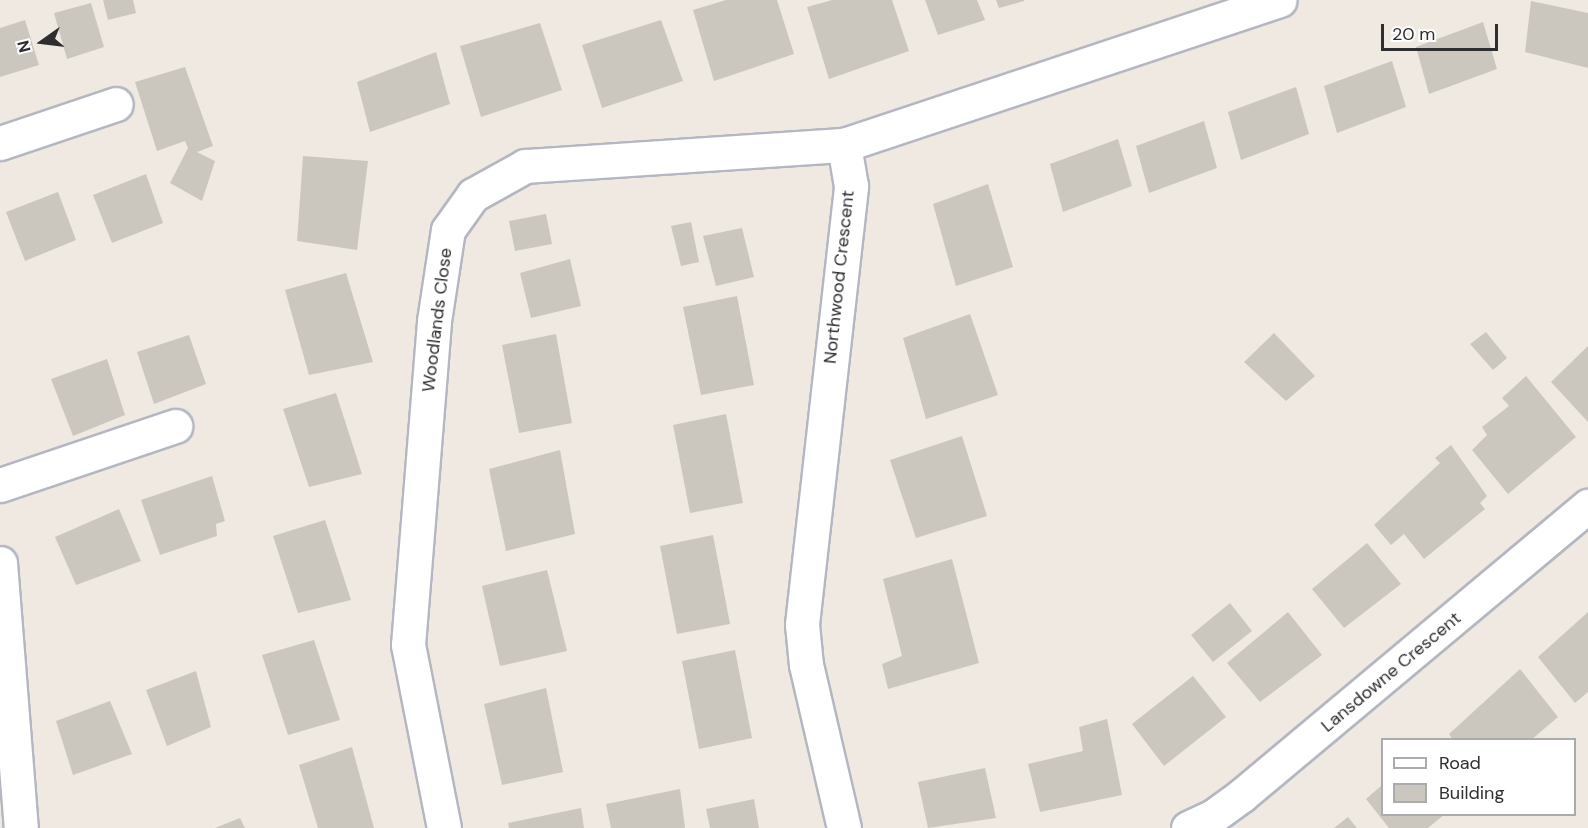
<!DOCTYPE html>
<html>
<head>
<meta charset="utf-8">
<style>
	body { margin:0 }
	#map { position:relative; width:1588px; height:828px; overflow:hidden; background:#efe9e1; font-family:"DM Sans",sans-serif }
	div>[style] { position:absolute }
	.building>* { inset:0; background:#cbc7bf }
	.roads { filter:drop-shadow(2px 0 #b4b7c1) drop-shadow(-2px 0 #b4b7c1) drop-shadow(0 2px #b4b7c1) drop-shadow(0 -2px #b4b7c1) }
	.minor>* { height:33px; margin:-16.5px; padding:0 16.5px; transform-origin:16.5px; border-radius:16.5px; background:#fff }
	span { translate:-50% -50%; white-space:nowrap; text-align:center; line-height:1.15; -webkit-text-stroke:5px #fff; paint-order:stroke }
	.street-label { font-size:18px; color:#2e2e2e }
	.legend { position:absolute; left:1381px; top:738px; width:195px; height:78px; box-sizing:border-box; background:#fff; border:2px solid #ababab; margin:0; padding:8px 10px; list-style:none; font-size:18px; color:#2e2e2e }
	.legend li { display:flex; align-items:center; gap:12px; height:30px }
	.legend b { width:30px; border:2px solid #ababab }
	.north { position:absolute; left:12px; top:12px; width:60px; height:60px; -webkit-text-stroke:4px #fff; paint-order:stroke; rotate:256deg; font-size:16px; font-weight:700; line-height:24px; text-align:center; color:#2e2e2e }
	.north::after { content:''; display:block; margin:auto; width:21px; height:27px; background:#2e2e2e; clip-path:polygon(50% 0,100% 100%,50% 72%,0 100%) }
	.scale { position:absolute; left:1381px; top:24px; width:117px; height:27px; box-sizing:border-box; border:3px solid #2e2e2e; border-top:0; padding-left:8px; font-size:18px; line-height:21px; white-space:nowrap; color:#2e2e2e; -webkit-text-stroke:4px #fff; paint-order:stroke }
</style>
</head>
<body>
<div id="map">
	<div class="building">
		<i style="clip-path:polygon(103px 0,133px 0,136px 13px,108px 20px)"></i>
		<i style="clip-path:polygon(726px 0,777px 0,794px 54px,714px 81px,693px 10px)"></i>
		<i style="clip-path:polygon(832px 0,892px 0,909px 51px,829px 79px,807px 7px)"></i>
		<i style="clip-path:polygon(925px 0,977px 0,985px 20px,938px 35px)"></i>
		<i style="clip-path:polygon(996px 0,1024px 0,1024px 1px,999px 8px)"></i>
		<i style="clip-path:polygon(1531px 1px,1588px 13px,1588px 68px,1525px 52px)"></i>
		<i style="clip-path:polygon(91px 3px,104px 47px,67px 59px,54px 13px)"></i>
		<i style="clip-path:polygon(25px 20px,39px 65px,0 77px,0 28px)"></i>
		<i style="clip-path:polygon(661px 20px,683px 81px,602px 108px,582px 45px)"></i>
		<i style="clip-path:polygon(1483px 22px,1497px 69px,1429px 94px,1416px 47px)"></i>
		<i style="clip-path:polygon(540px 23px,562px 90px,481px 117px,460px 46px)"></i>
		<i style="clip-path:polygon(436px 52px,450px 104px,370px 132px,357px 82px)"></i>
		<i style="clip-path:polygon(1392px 61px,1406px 107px,1337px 133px,1324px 86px)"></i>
		<i style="clip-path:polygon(185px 67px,213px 146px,197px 152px,215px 161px,202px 201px,170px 183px,188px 148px,185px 141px,157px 151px,135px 82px)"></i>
		<i style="clip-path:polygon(1296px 87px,1309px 134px,1241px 160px,1228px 112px)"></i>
		<i style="clip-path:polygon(1204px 121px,1217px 168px,1149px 193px,1136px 146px)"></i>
		<i style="clip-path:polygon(1118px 139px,1132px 186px,1063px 212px,1050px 164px)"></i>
		<i style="clip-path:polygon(303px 156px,368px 161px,357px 250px,297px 241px)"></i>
		<i style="clip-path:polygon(146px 174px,163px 223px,112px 243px,93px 195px)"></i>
		<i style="clip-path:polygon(988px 184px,1013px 267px,956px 286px,933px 204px)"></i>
		<i style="clip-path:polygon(58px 192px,76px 240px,25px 261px,6px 212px)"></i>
		<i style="clip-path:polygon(546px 214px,552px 244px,515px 251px,509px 221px)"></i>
		<i style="clip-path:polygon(691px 222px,699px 262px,681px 266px,671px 226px)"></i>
		<i style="clip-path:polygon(742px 228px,754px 277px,716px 286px,703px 236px)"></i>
		<i style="clip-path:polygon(570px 259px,581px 306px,531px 318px,520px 273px)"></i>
		<i style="clip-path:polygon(346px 273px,373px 362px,309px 375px,285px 290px)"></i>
		<i style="clip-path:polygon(737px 296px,754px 385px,701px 395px,683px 307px)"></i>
		<i style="clip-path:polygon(970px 314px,998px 395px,926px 419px,903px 338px)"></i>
		<i style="clip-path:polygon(1486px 332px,1507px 358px,1493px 370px,1470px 344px)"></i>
		<i style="clip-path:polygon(1274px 333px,1315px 376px,1286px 401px,1244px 362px)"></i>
		<i style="clip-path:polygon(556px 334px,572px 423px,519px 433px,502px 345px)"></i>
		<i style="clip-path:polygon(189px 335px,206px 384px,154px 404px,137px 352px)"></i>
		<i style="clip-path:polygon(1588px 346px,1588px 422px,1551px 382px)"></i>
		<i style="clip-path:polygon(107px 359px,125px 415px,73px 436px,51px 379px)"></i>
		<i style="clip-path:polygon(1526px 376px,1576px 437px,1508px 494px,1472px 450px,1487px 435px,1482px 427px,1509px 406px,1502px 398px)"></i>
		<i style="clip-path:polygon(336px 393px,362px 474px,309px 487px,283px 409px)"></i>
		<i style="clip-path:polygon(726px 414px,743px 503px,690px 513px,673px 425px)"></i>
		<i style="clip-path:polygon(962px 436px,987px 516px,916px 538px,890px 460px)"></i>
		<i style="clip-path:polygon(1451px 445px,1487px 496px,1480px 503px,1485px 509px,1424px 559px,1404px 534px,1391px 545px,1374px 525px,1440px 463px,1435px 458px)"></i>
		<i style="clip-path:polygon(560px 450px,575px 534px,506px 551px,489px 469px)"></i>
		<i style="clip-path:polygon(212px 476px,225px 521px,216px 524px,217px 536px,160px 555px,141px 500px)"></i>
		<i style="clip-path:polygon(119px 509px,141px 561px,76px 585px,55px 537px)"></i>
		<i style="clip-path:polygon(325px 520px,351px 600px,298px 613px,273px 536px)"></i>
		<i style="clip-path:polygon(713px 535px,730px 624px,677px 634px,660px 546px)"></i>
		<i style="clip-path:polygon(1367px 543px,1401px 584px,1344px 628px,1312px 589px)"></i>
		<i style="clip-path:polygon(952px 559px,979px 663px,888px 689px,882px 664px,902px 656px,883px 579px)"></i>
		<i style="clip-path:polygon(547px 570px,567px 651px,500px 666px,482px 586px)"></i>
		<i style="clip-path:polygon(1230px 603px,1252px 631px,1213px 662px,1191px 635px)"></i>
		<i style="clip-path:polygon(1288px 612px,1322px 655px,1260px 702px,1227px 663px)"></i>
		<i style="clip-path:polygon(1588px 612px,1588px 692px,1575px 703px,1538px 657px)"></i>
		<i style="clip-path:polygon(314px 640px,340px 720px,288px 735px,262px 655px)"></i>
		<i style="clip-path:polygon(735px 650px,752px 738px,699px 749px,682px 661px)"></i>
		<i style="clip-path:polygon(1520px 669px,1558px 717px,1531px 740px,1453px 740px,1449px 734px)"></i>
		<i style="clip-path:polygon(196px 671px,211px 727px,167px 746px,146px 690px)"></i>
		<i style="clip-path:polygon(1193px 676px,1226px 717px,1164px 766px,1132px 724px)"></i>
		<i style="clip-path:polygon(546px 688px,563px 772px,502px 785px,484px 704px)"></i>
		<i style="clip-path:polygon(110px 701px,132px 754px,73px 775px,56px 721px)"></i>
		<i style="clip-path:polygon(1107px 719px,1122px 795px,1040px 812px,1028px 764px,1083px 751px,1079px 727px)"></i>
		<i style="clip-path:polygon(352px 747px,374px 828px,318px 828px,299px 765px)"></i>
		<i style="clip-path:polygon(985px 768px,996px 818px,928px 828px,918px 782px)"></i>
		<i style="clip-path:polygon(1382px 785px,1382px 814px,1445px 814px,1428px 828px,1389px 828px,1366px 799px)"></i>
		<i style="clip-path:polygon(680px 789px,685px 828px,611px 828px,606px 804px)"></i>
		<i style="clip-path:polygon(754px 799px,759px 828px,710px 828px,706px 809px)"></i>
		<i style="clip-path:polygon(581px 808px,584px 828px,509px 828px,508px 823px)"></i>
		<i style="clip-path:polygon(1348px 817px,1357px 828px,1334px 828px)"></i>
		<i style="clip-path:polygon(240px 818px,245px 828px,215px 828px)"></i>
	</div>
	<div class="roads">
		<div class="minor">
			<i style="left:0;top:143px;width:122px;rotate:-18.6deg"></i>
			<i style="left:0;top:485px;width:185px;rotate:-18.6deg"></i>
			<i style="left:0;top:563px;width:266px;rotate:85.5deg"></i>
			<i style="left:444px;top:828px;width:187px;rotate:-101.1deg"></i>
			<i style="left:408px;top:645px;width:325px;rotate:-85.4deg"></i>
			<i style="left:434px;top:321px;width:92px;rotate:-81.3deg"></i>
			<i style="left:448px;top:230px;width:43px;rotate:-54.5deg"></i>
			<i style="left:473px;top:195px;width:60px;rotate:-29.1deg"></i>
			<i style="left:525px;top:166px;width:320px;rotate:-3.8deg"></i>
			<i style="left:844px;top:828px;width:167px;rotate:-103.1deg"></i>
			<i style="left:806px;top:665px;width:41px;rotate:-95.6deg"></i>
			<i style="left:802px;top:624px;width:441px;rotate:-83.6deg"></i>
			<i style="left:851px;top:186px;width:42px;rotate:-99.7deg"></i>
			<i style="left:844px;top:145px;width:459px;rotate:-18.4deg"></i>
			<i style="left:1188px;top:828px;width:26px;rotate:-25deg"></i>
			<i style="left:1212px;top:817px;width:37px;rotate:-36deg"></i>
			<i style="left:1242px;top:795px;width:451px;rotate:-39.9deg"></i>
		</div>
	</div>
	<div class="street-label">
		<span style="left:839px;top:277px;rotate:-84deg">Northwood Crescent</span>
		<span style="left:437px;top:320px;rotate:-83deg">Woodlands Close</span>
		<span style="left:1391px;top:672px;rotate:-40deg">Lansdowne Crescent</span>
	</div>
	<ul class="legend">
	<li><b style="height:8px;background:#fff"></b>Road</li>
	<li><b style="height:16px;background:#cbc7bf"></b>Building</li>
	</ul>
	<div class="north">N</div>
	<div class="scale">20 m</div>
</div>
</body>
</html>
